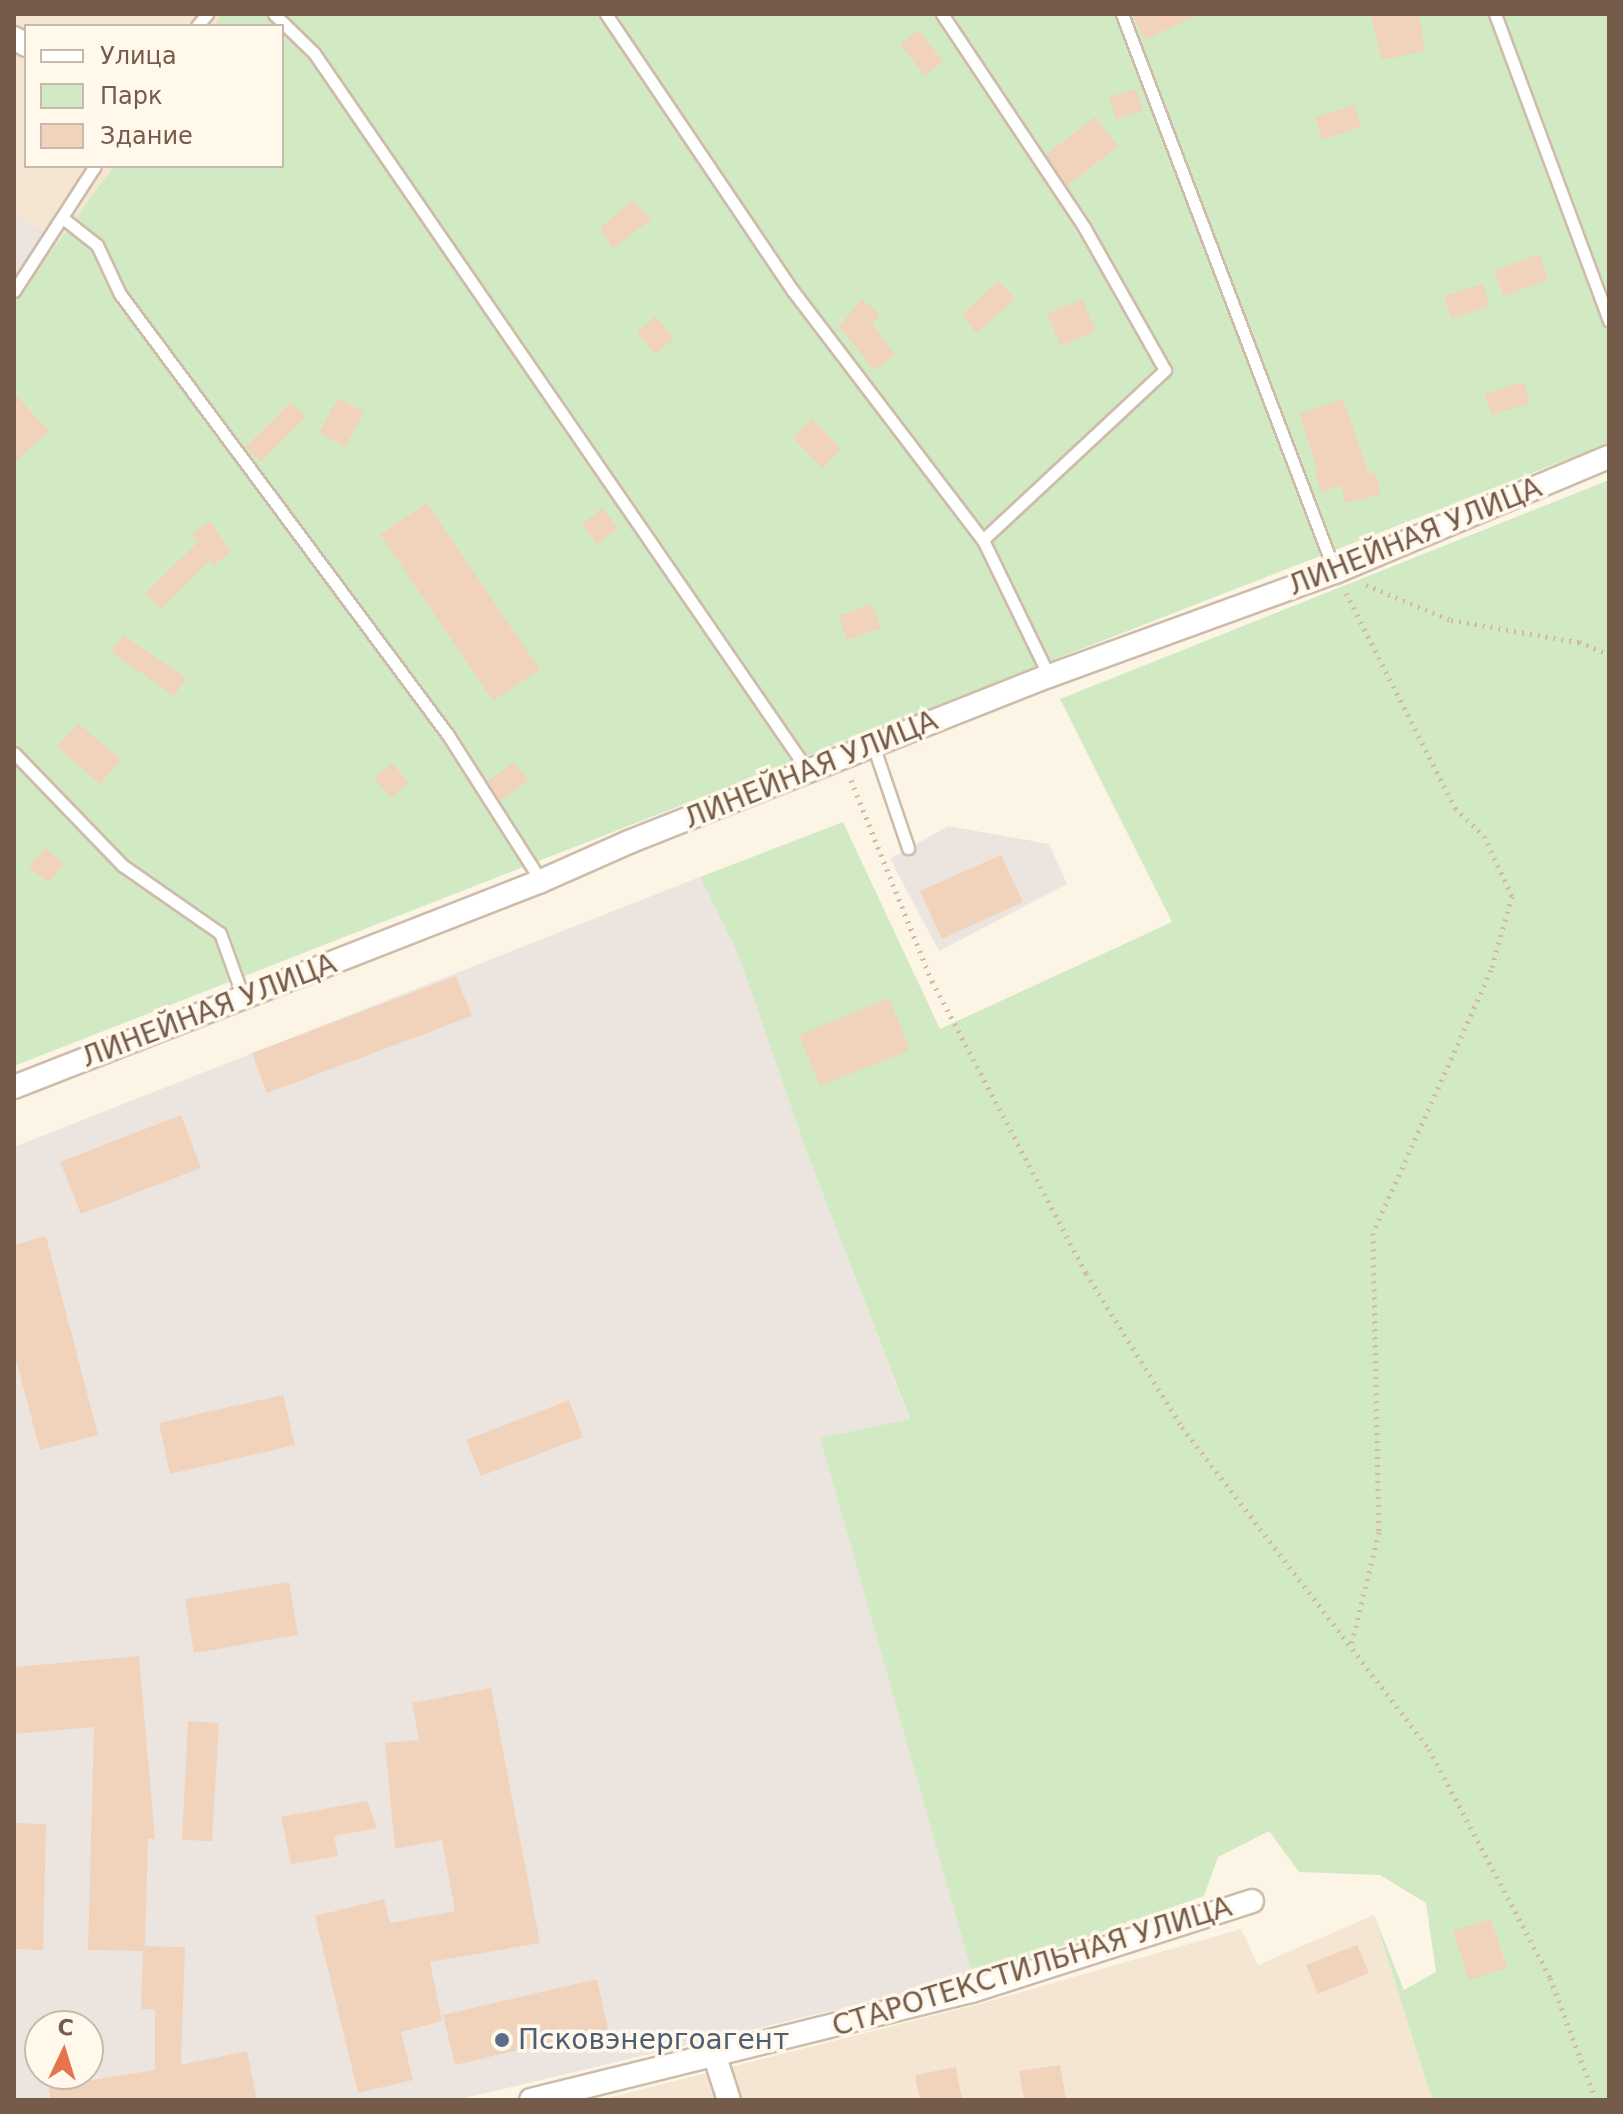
<!DOCTYPE html>
<html>
<head>
<meta charset="utf-8">
<style>
	body { margin:0 }
	#map { position:relative; width:1623px; height:2114px; overflow:hidden; background:#fcf4e5; font-family:"DejaVu Sans",sans-serif }
	div>[style] { position:absolute }
	.residential>* { inset:0; background:#f4e6d3 }
	.industrial>* { inset:0; background:#ece5df }
	.green>* { inset:0; background:#d1eac3 }
	.building>* { inset:0; background:#f1d3bc }
	.path>* { height:5px; margin-top:-2.5px; transform-origin:0; background:repeating-linear-gradient(90deg,#d6b79f 0 2px,transparent 0 8px) }
	.roads { filter:drop-shadow(2px 0 #cebcab) drop-shadow(-2px 0 #cebcab) drop-shadow(0 2px #cebcab) drop-shadow(0 -2px #cebcab) }
	.lane>* { height:11px; margin:-5.5px; padding:0 5.5px; transform-origin:5.5px; border-radius:5.5px; background:#fff }
	.street>* { height:22px; margin:-11px; padding:0 11px; transform-origin:11px; border-radius:11px; background:#fff }
	.dots>* { width:22px; height:22px; translate:-50% -50%; box-sizing:border-box; border:4px solid #fff8eb; border-radius:50% }
	span { translate:-50% -50%; white-space:nowrap; text-align:center; line-height:1.15; -webkit-text-stroke:7px #fff8eb; paint-order:stroke }
	.street-label { font-size:28px; color:#745b4a }
	.service-label { font-size:28px; color:#4e5e75 }
	.left { translate:0 -50%; text-align:left }
	.frame { position:absolute; inset:0; border:16px solid #745b4a; pointer-events:none }
	.legend { position:absolute; left:24px; top:24px; width:260px; height:144px; box-sizing:border-box; background:#fff8eb; border:2px solid #c7b9ab; margin:0; padding:10px 14px; list-style:none; font-size:24px; color:#745b4a }
	.legend li { display:flex; align-items:center; gap:16px; height:40px }
	.legend b { width:40px; border:2px solid #c7b9ab }
	.north { position:absolute; left:24px; top:2010px; width:80px; height:80px; box-sizing:border-box; background:#fff8eb; border:2px solid #c7b9ab; border-radius:50%; rotate:4deg; font-size:22px; font-weight:700; line-height:32px; text-align:center; color:#745b4a }
	.north::after { content:''; display:block; margin:auto; width:28px; height:36px; background:#e5734b; clip-path:polygon(50% 0,100% 100%,50% 72%,0 100%) }
</style>
</head>
<body>
<div id="map">
	<div class="residential">
		<i style="clip-path:polygon(14px 14px,222px 14px,214px 26px,26px 26px,26px 166px,114px 166px,61px 239px,14px 214px)"></i>
		<i style="clip-path:polygon(1374px 1915px,1432px 2100px,600px 2100px,976px 2005px,1241px 1929px,1258px 1965px)"></i>
	</div>
	<div class="industrial">
		<i style="clip-path:polygon(14px 214px,61px 239px,14px 302px)"></i>
		<i style="clip-path:polygon(948px 826px,1049px 844px,1067px 884px,939px 951px,890px 859px)"></i>
		<i style="clip-path:polygon(evenodd,700px 877px,738px 954px,807px 1153px,910px 1420px,820px 1438px,973px 1977px,456px 2100px,14px 2100px,14px 1147px,700px 877px,40px 2026px,88px 2026px,88px 2074px,40px 2074px,40px 2026px)"></i>
	</div>
	<div class="green">
		<i style="clip-path:polygon(222px 14px,1609px 14px,1609px 443px,14px 1066px,14px 302px,114px 166px,282px 166px,282px 26px,214px 26px)"></i>
		<i style="clip-path:polygon(1609px 480px,1609px 2100px,1432px 2100px,1374px 1915px,1404px 1990px,1436px 1972px,1426px 1903px,1380px 1875px,1299px 1872px,1269px 1831px,1218px 1857px,1204px 1896px,973px 1977px,820px 1438px,910px 1419px,807px 1153px,738px 954px,700px 877px,843px 822px,940px 1029px,1172px 922px,1060px 699px)"></i>
	</div>
	<div class="building">
		<i style="clip-path:polygon(1132px 14px,1200px 14px,1145px 40px)"></i>
		<i style="clip-path:polygon(1371px 14px,1419px 14px,1425px 51px,1381px 60px)"></i>
		<i style="clip-path:polygon(918px 30px,943px 61px,925px 76px,900px 44px)"></i>
		<i style="clip-path:polygon(1136px 89px,1143px 110px,1116px 119px,1109px 97px)"></i>
		<i style="clip-path:polygon(1354px 105px,1361px 127px,1322px 140px,1315px 118px)"></i>
		<i style="clip-path:polygon(1095px 117px,1118px 146px,1067px 186px,1046px 155px)"></i>
		<i style="clip-path:polygon(633px 200px,651px 219px,613px 249px,600px 228px)"></i>
		<i style="clip-path:polygon(1539px 254px,1548px 279px,1504px 296px,1494px 271px)"></i>
		<i style="clip-path:polygon(998px 281px,1015px 299px,976px 334px,962px 314px)"></i>
		<i style="clip-path:polygon(1483px 284px,1489px 306px,1451px 319px,1444px 296px)"></i>
		<i style="clip-path:polygon(862px 299px,880px 314px,872px 324px,895px 355px,874px 370px,839px 326px)"></i>
		<i style="clip-path:polygon(1082px 299px,1096px 331px,1061px 346px,1047px 314px)"></i>
		<i style="clip-path:polygon(656px 316px,674px 339px,655px 354px,637px 332px)"></i>
		<i style="clip-path:polygon(1523px 382px,1530px 403px,1492px 415px,1484px 394px)"></i>
		<i style="clip-path:polygon(14px 393px,49px 431px,14px 463px)"></i>
		<i style="clip-path:polygon(338px 398px,364px 412px,345px 447px,319px 433px)"></i>
		<i style="clip-path:polygon(1343px 399px,1369px 474px,1376px 472px,1380px 495px,1345px 503px,1342px 486px,1321px 492px,1314px 468px,1317px 467px,1299px 414px)"></i>
		<i style="clip-path:polygon(291px 402px,306px 417px,260px 462px,245px 447px)"></i>
		<i style="clip-path:polygon(812px 419px,841px 449px,822px 468px,793px 437px)"></i>
		<i style="clip-path:polygon(427px 503px,540px 670px,493px 701px,380px 534px)"></i>
		<i style="clip-path:polygon(603px 508px,618px 528px,597px 544px,582px 524px)"></i>
		<i style="clip-path:polygon(210px 521px,231px 552px,213px 565px,210px 560px,161px 609px,145px 594px,198px 542px,192px 533px)"></i>
		<i style="clip-path:polygon(872px 604px,881px 628px,847px 640px,839px 616px)"></i>
		<i style="clip-path:polygon(123px 635px,186px 678px,174px 696px,111px 652px)"></i>
		<i style="clip-path:polygon(78px 723px,121px 760px,100px 784px,57px 747px)"></i>
		<i style="clip-path:polygon(514px 762px,528px 780px,500px 801px,488px 781px)"></i>
		<i style="clip-path:polygon(392px 763px,409px 783px,391px 798px,374px 778px)"></i>
		<i style="clip-path:polygon(45px 848px,64px 864px,48px 883px,29px 867px)"></i>
		<i style="clip-path:polygon(1001px 855px,1023px 902px,942px 939px,920px 891px)"></i>
		<i style="clip-path:polygon(456px 976px,472px 1016px,267px 1093px,252px 1053px)"></i>
		<i style="clip-path:polygon(889px 998px,910px 1050px,820px 1086px,799px 1035px)"></i>
		<i style="clip-path:polygon(181px 1115px,201px 1168px,81px 1214px,60px 1162px)"></i>
		<i style="clip-path:polygon(46px 1236px,98px 1435px,40px 1450px,14px 1353px,14px 1245px)"></i>
		<i style="clip-path:polygon(283px 1395px,295px 1445px,170px 1474px,159px 1423px)"></i>
		<i style="clip-path:polygon(569px 1400px,583px 1437px,481px 1476px,466px 1440px)"></i>
		<i style="clip-path:polygon(289px 1582px,298px 1635px,194px 1653px,185px 1599px)"></i>
		<i style="clip-path:polygon(139px 1656px,155px 1839px,148px 1839px,145px 1946px,185px 1947px,181px 2065px,247px 2051px,257px 2100px,50px 2100px,49px 2087px,155px 2070px,155px 2009px,141px 2009px,143px 1951px,88px 1950px,94px 1727px,14px 1734px,14px 1667px)"></i>
		<i style="clip-path:polygon(491px 1688px,540px 1943px,430px 1962px,442px 2021px,401px 2032px,413px 2080px,358px 2093px,315px 1916px,384px 1899px,390px 1923px,455px 1911px,442px 1840px,395px 1849px,385px 1743px,419px 1740px,412px 1703px)"></i>
		<i style="clip-path:polygon(188px 1721px,219px 1723px,212px 1841px,182px 1840px)"></i>
		<i style="clip-path:polygon(367px 1801px,377px 1828px,334px 1836px,338px 1856px,291px 1864px,281px 1817px)"></i>
		<i style="clip-path:polygon(14px 1823px,46px 1824px,43px 1950px,14px 1949px)"></i>
		<i style="clip-path:polygon(1491px 1919px,1507px 1968px,1469px 1980px,1453px 1931px)"></i>
		<i style="clip-path:polygon(1357px 1945px,1369px 1973px,1318px 1994px,1306px 1965px)"></i>
		<i style="clip-path:polygon(597px 1979px,608px 2029px,455px 2065px,443px 2015px)"></i>
		<i style="clip-path:polygon(1060px 2065px,1066px 2100px,1024px 2100px,1019px 2071px)"></i>
		<i style="clip-path:polygon(956px 2067px,962px 2100px,920px 2100px,915px 2075px)"></i>
	</div>
	<div class="path">
		<i style="left:1366px;top:585px;width:92px;rotate:22.4deg"></i>
		<i style="left:1451px;top:620px;width:130px;rotate:9.8deg"></i>
		<i style="left:1579px;top:642px;width:32px;rotate:22deg"></i>
		<i style="left:1346px;top:593px;width:241px;rotate:63.1deg"></i>
		<i style="left:1455px;top:808px;width:40px;rotate:44deg"></i>
		<i style="left:1484px;top:836px;width:66px;rotate:65deg"></i>
		<i style="left:1512px;top:896px;width:77px;rotate:105.8deg"></i>
		<i style="left:1491px;top:970px;width:288px;rotate:114.2deg"></i>
		<i style="left:1373px;top:1233px;width:299px;rotate:88.9deg"></i>
		<i style="left:1379px;top:1532px;width:117px;rotate:103.8deg"></i>
		<i style="left:851px;top:780px;width:217px;rotate:68.1deg"></i>
		<i style="left:932px;top:981px;width:330px;rotate:62.2deg"></i>
		<i style="left:1086px;top:1273px;width:181px;rotate:58.1deg"></i>
		<i style="left:1182px;top:1427px;width:406px;rotate:52.5deg"></i>
		<i style="left:1429px;top:1749px;width:259px;rotate:62.1deg"></i>
		<i style="left:1550px;top:1978px;width:130px;rotate:69.3deg"></i>
	</div>
	<div class="roads">
		<div class="lane">
			<i style="left:274px;top:14px;width:56px;rotate:44.3deg"></i>
			<i style="left:314px;top:53px;width:872px;rotate:55.47deg"></i>
			<i style="left:606px;top:14px;width:334px;rotate:56deg"></i>
			<i style="left:793px;top:291px;width:313px;rotate:52.7deg"></i>
			<i style="left:983px;top:540px;width:151px;rotate:64.1deg"></i>
			<i style="left:942px;top:14px;width:256px;rotate:56.3deg"></i>
			<i style="left:1084px;top:227px;width:164px;rotate:60.5deg"></i>
			<i style="left:1165px;top:370px;width:249px;rotate:137deg"></i>
			<i style="left:1122px;top:14px;width:597px;rotate:69.11deg"></i>
			<i style="left:1495px;top:14px;width:327px;rotate:69.6deg"></i>
			<i style="left:197px;top:26px;width:16px;rotate:-50deg"></i>
			<i style="left:64px;top:219px;width:42px;rotate:38.2deg"></i>
			<i style="left:97px;top:245px;width:54px;rotate:64.9deg"></i>
			<i style="left:120px;top:294px;width:550px;rotate:53.36deg"></i>
			<i style="left:448px;top:735px;width:173px;rotate:57.5deg"></i>
			<i style="left:14px;top:291px;width:149px;rotate:-57.1deg"></i>
			<i style="left:873px;top:745px;width:109px;rotate:71.2deg"></i>
			<i style="left:14px;top:753px;width:156px;rotate:46deg"></i>
			<i style="left:122px;top:865px;width:119px;rotate:34.8deg"></i>
			<i style="left:220px;top:933px;width:68px;rotate:70.2deg"></i>
		</div>
		<div class="street">
			<i style="left:14px;top:38px;width:14px;rotate:30deg"></i>
			<i style="left:14px;top:1087px;width:566px;rotate:-21.35deg"></i>
			<i style="left:541px;top:881px;width:96px;rotate:-23.9deg"></i>
			<i style="left:629px;top:842px;width:452px;rotate:-21.6deg"></i>
			<i style="left:1049px;top:676px;width:304px;rotate:-20deg"></i>
			<i style="left:1335px;top:572px;width:297px;rotate:-22.8deg"></i>
			<i style="left:715px;top:2057px;width:45px;rotate:72deg"></i>
			<i style="left:531px;top:2100px;width:454px;rotate:-13.9deg"></i>
			<i style="left:972px;top:1991px;width:294px;rotate:-17.8deg"></i>
		</div>
	</div>
	<div class="dots">
		<i style="left:502px;top:2040px;background:#5c6f8a"></i>
	</div>
	<div class="street-label">
		<span style="left:1415px;top:537px;rotate:-22deg">ЛИНЕЙНАЯ УЛИЦА</span>
		<span style="left:811px;top:770px;rotate:-22deg">ЛИНЕЙНАЯ УЛИЦА</span>
		<span style="left:209px;top:1011px;rotate:-21deg">ЛИНЕЙНАЯ УЛИЦА</span>
		<span style="left:1032px;top:1967px;rotate:-17deg">СТАРОТЕКСТИЛЬНАЯ УЛИЦА</span>
	</div>
	<div class="service-label">
		<span class="left" style="left:518px;top:2040px">Псковэнергоагент</span>
	</div>
	<div class="frame"></div>
	<ul class="legend">
	<li><b style="height:10px;background:#fff"></b>Улица</li>
	<li><b style="height:22px;background:#d1eac3"></b>Парк</li>
	<li><b style="height:22px;background:#f1d3bc"></b>Здание</li>
	</ul>
	<div class="north">С</div>
</div>
</body>
</html>
